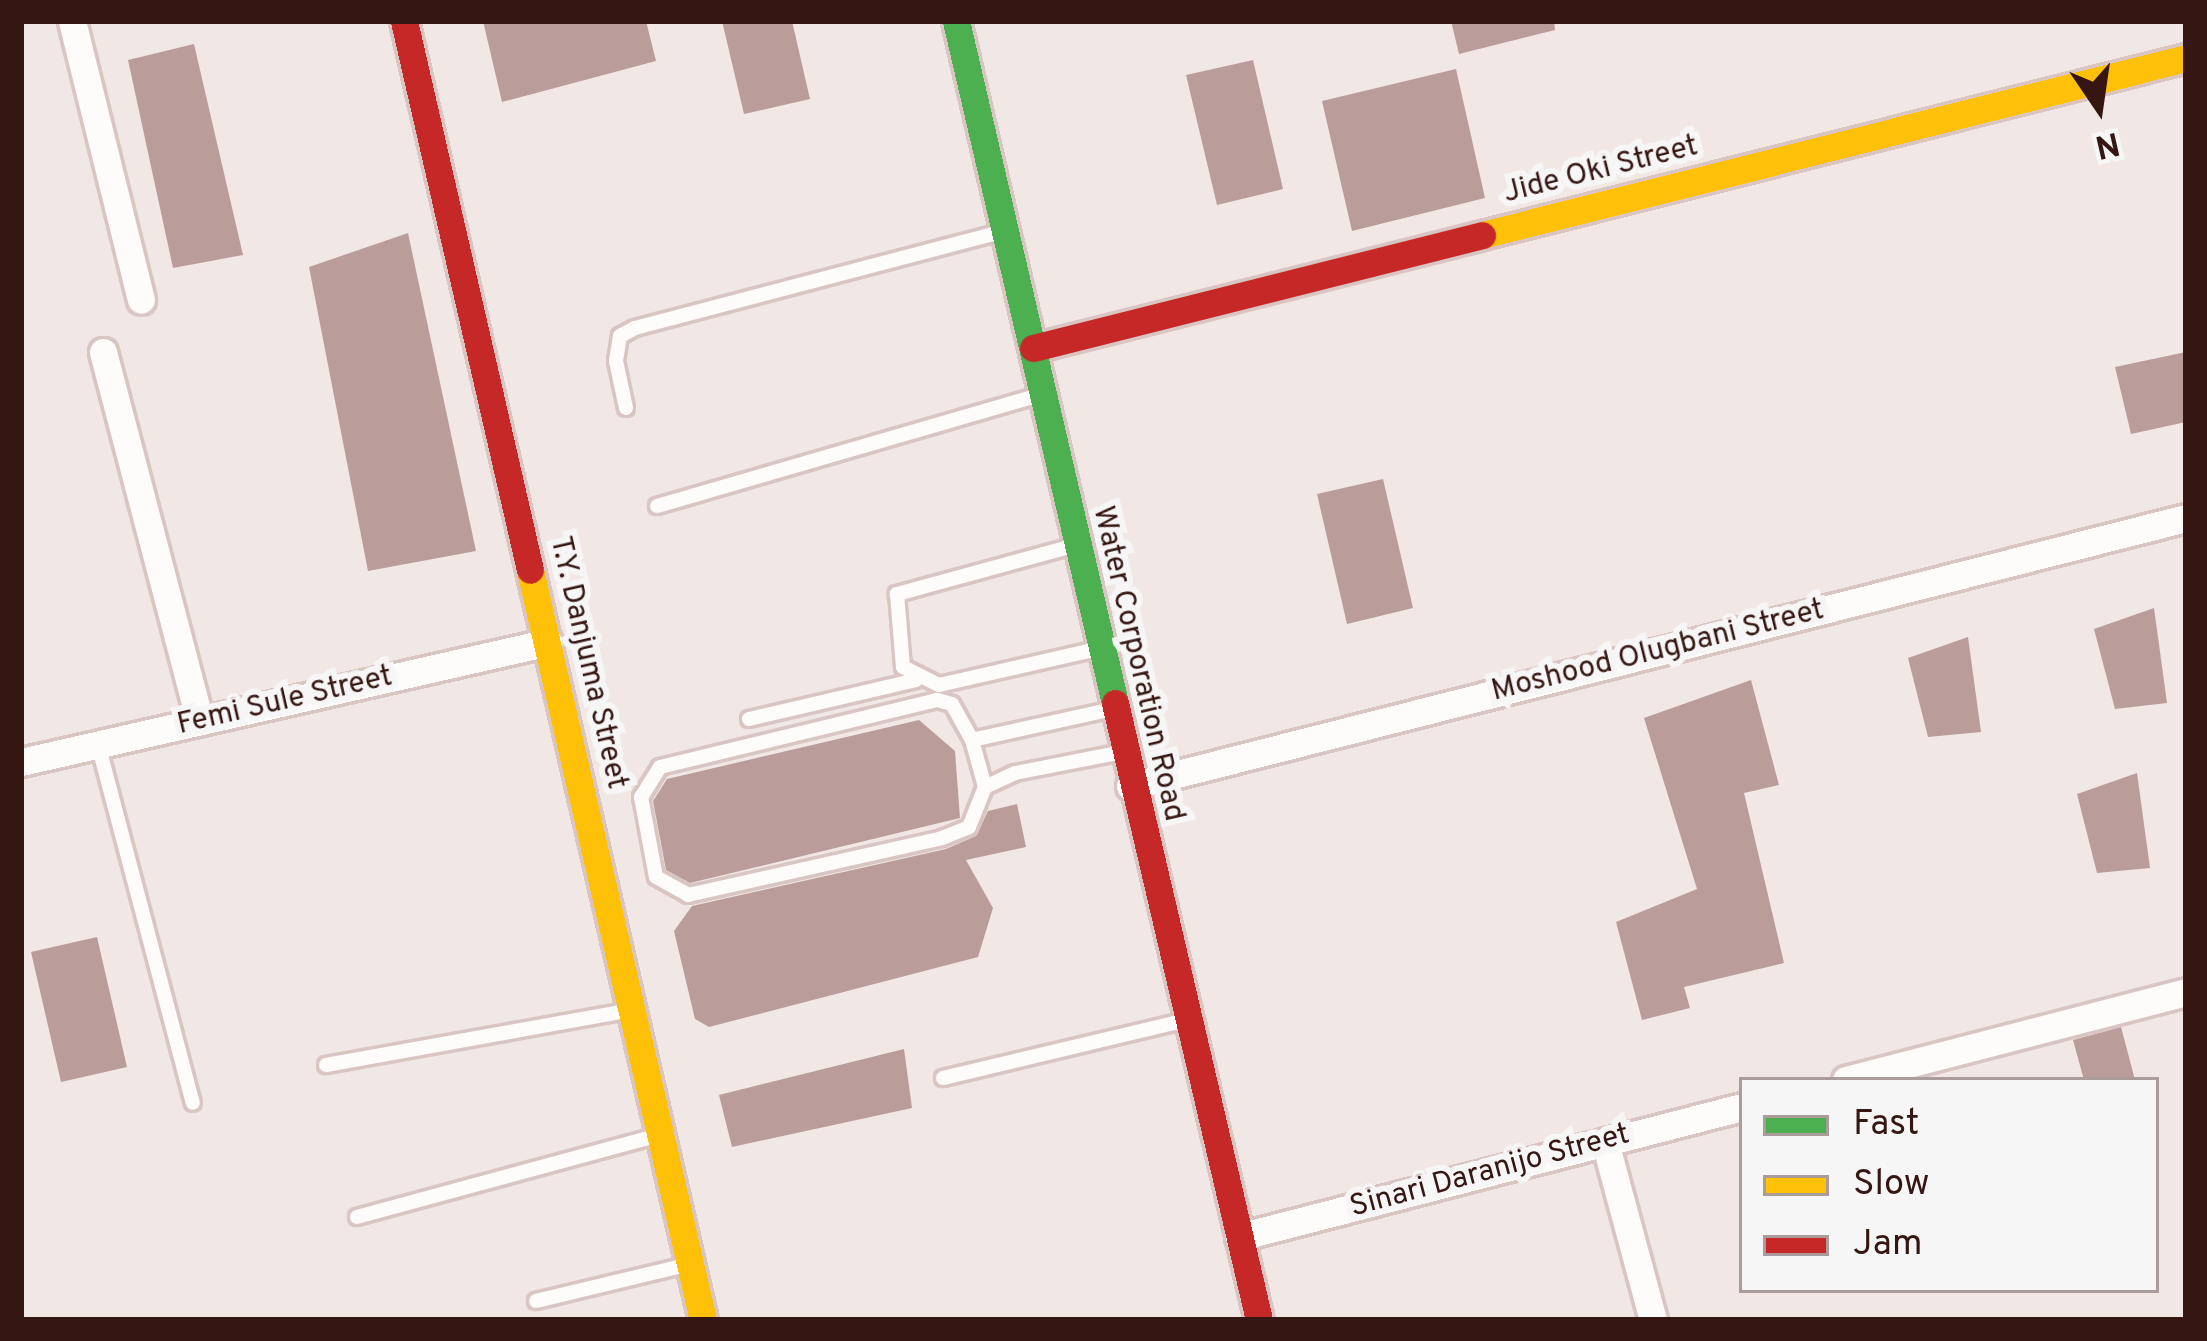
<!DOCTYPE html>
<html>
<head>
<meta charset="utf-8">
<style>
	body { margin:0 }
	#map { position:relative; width:2207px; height:1341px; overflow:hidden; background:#f1e8e6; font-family:Overpass,sans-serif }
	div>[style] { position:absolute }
	.building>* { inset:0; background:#ba9d9b }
	.roads { filter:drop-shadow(3px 0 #d9c5c2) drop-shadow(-3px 0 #d9c5c2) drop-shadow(0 3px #d9c5c2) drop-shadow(0 -3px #d9c5c2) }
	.lane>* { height:14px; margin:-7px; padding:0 7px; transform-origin:7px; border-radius:7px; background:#fdfcfb }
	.street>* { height:27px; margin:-13.5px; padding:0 13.5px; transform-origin:13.5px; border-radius:13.5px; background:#fdfcfb }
	.fast>* { height:27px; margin:-13.5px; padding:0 13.5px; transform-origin:13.5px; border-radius:13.5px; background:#4caf50 }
	.slow>* { height:27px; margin:-13.5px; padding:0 13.5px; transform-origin:13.5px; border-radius:13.5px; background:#ffc107 }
	.jam>* { height:27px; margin:-13.5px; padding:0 13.5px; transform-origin:13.5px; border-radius:13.5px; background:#c62828 }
	span { translate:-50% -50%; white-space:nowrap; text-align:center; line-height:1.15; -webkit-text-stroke:12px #f6f6f6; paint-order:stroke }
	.street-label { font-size:30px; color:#351612 }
	.frame { position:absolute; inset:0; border:24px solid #351612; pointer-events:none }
	.legend { position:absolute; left:1739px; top:1077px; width:420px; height:216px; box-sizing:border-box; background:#f6f6f6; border:3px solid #a99c9b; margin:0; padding:15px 21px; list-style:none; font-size:36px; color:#351612 }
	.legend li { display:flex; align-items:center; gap:24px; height:60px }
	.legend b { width:60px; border:3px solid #a99c9b }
	.north { position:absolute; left:2039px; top:48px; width:120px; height:120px; -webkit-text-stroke:9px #f6f6f6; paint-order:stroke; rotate:167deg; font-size:33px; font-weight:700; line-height:48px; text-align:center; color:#351612 }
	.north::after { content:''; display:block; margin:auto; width:42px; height:54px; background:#351612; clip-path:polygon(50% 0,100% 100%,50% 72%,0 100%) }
</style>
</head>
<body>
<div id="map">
	<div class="building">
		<i style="clip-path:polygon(483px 21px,646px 21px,656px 61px,502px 102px)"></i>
		<i style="clip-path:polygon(722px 21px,792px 21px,810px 99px,744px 114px)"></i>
		<i style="clip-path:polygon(1451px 21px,1554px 21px,1555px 30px,1459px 54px)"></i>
		<i style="clip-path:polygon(194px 44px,243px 255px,173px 268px,128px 60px)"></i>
		<i style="clip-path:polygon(1253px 60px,1283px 189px,1217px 205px,1186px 75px)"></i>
		<i style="clip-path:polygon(1456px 69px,1485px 198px,1352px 231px,1322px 101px)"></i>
		<i style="clip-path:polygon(408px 233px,476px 551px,368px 571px,309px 267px)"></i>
		<i style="clip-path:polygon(2186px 352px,2186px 422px,2131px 434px,2115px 367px)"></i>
		<i style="clip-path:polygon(1383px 479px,1413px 608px,1347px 624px,1317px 494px)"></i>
		<i style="clip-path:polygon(2154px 608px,2167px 703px,2115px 709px,2094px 629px)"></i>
		<i style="clip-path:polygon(1968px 637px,1981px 732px,1928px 737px,1908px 658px)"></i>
		<i style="clip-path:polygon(1751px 680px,1779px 785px,1744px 793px,1784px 963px,1684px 987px,1690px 1008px,1642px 1020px,1616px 922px,1697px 889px,1644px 718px)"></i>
		<i style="clip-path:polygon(919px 720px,955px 751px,960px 818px,690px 883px,666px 870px,653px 801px,667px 779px)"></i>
		<i style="clip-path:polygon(2137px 773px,2150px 868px,2097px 873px,2077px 794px)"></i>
		<i style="clip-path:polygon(1017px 804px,1026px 847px,966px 860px,993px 908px,978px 957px,709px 1027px,695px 1019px,674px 931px,692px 906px,946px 849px,976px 836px,988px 811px)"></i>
		<i style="clip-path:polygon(97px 937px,127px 1067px,61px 1082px,31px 952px)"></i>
		<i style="clip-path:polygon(2121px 1027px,2135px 1080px,2084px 1080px,2073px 1040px)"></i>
		<i style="clip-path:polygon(904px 1049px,912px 1108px,732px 1147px,719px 1095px)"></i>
	</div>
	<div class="roads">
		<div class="lane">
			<i style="left:626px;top:408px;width:48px;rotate:-102deg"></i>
			<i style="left:616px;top:361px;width:25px;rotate:-81deg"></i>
			<i style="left:620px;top:336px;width:17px;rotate:-28deg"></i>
			<i style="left:635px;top:328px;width:382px;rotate:-14.7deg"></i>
			<i style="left:657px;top:506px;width:401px;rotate:-16.2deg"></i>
			<i style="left:1076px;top:545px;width:186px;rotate:164.7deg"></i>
			<i style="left:897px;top:594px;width:73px;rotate:85.3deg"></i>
			<i style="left:903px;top:667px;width:40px;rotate:26.6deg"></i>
			<i style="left:939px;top:685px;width:163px;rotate:-12.8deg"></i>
			<i style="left:1113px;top:709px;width:144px;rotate:167.6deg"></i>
			<i style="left:972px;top:740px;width:41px;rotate:-119.1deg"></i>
			<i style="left:952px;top:704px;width:16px;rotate:-165deg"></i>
			<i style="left:937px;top:700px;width:285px;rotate:166.4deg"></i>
			<i style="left:660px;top:767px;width:36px;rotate:122deg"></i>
			<i style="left:641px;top:797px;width:81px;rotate:79.4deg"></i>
			<i style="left:656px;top:877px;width:37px;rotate:29deg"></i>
			<i style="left:688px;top:895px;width:260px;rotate:-12.6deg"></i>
			<i style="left:942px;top:838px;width:29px;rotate:-22deg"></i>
			<i style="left:969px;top:827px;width:43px;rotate:-68.2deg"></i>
			<i style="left:985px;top:787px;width:33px;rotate:-25deg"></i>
			<i style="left:1015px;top:773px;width:109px;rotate:-11.1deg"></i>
			<i style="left:749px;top:719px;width:171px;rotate:-13.1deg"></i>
			<i style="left:972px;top:740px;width:49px;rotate:74.5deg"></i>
			<i style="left:98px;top:744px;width:371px;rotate:75.2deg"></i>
			<i style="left:326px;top:1065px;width:310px;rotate:-10.2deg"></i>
			<i style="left:943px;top:1078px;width:250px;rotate:-13.4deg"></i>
			<i style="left:357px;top:1217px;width:310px;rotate:-15.2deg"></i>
			<i style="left:536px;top:1301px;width:158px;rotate:-13.5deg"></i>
		</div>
		<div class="street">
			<i style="left:72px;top:21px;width:287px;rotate:76.1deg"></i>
			<i style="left:103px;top:352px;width:382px;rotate:75.3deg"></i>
			<i style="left:21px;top:762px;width:541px;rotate:-12.8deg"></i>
			<i style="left:1130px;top:786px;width:1089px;rotate:-14.24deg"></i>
			<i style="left:1846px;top:1080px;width:351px;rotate:-14.5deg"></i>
			<i style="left:1605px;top:1142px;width:184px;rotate:74.9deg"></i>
			<i style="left:1239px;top:1237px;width:520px;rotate:-14.49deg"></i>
		</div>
		<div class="fast">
			<i style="left:956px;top:21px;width:700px;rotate:76.88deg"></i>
		</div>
		<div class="slow">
			<i style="left:1482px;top:235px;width:726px;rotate:-14.11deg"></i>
			<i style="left:530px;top:570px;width:770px;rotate:77.01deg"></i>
		</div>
		<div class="jam">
			<i style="left:404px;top:21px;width:563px;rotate:77.07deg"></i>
			<i style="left:1033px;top:348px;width:463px;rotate:-14.1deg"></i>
			<i style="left:1115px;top:703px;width:634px;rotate:76.86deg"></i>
		</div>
	</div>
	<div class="street-label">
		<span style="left:1601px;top:171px;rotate:-14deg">Jide Oki Street</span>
		<span style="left:1658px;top:652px;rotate:-14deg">Moshood Olugbani Street</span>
		<span style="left:587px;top:663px;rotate:77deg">T.Y. Danjuma Street</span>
		<span style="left:1137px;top:664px;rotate:77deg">Water Corporation Road</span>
		<span style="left:285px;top:702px;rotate:-13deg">Femi Sule Street</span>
		<span style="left:1490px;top:1172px;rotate:-15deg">Sinari Daranijo Street</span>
	</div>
	<div class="frame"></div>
	<ul class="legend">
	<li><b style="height:15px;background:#4caf50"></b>Fast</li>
	<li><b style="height:15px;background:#ffc107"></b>Slow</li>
	<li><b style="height:15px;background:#c62828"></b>Jam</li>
	</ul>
	<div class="north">N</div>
</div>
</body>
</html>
